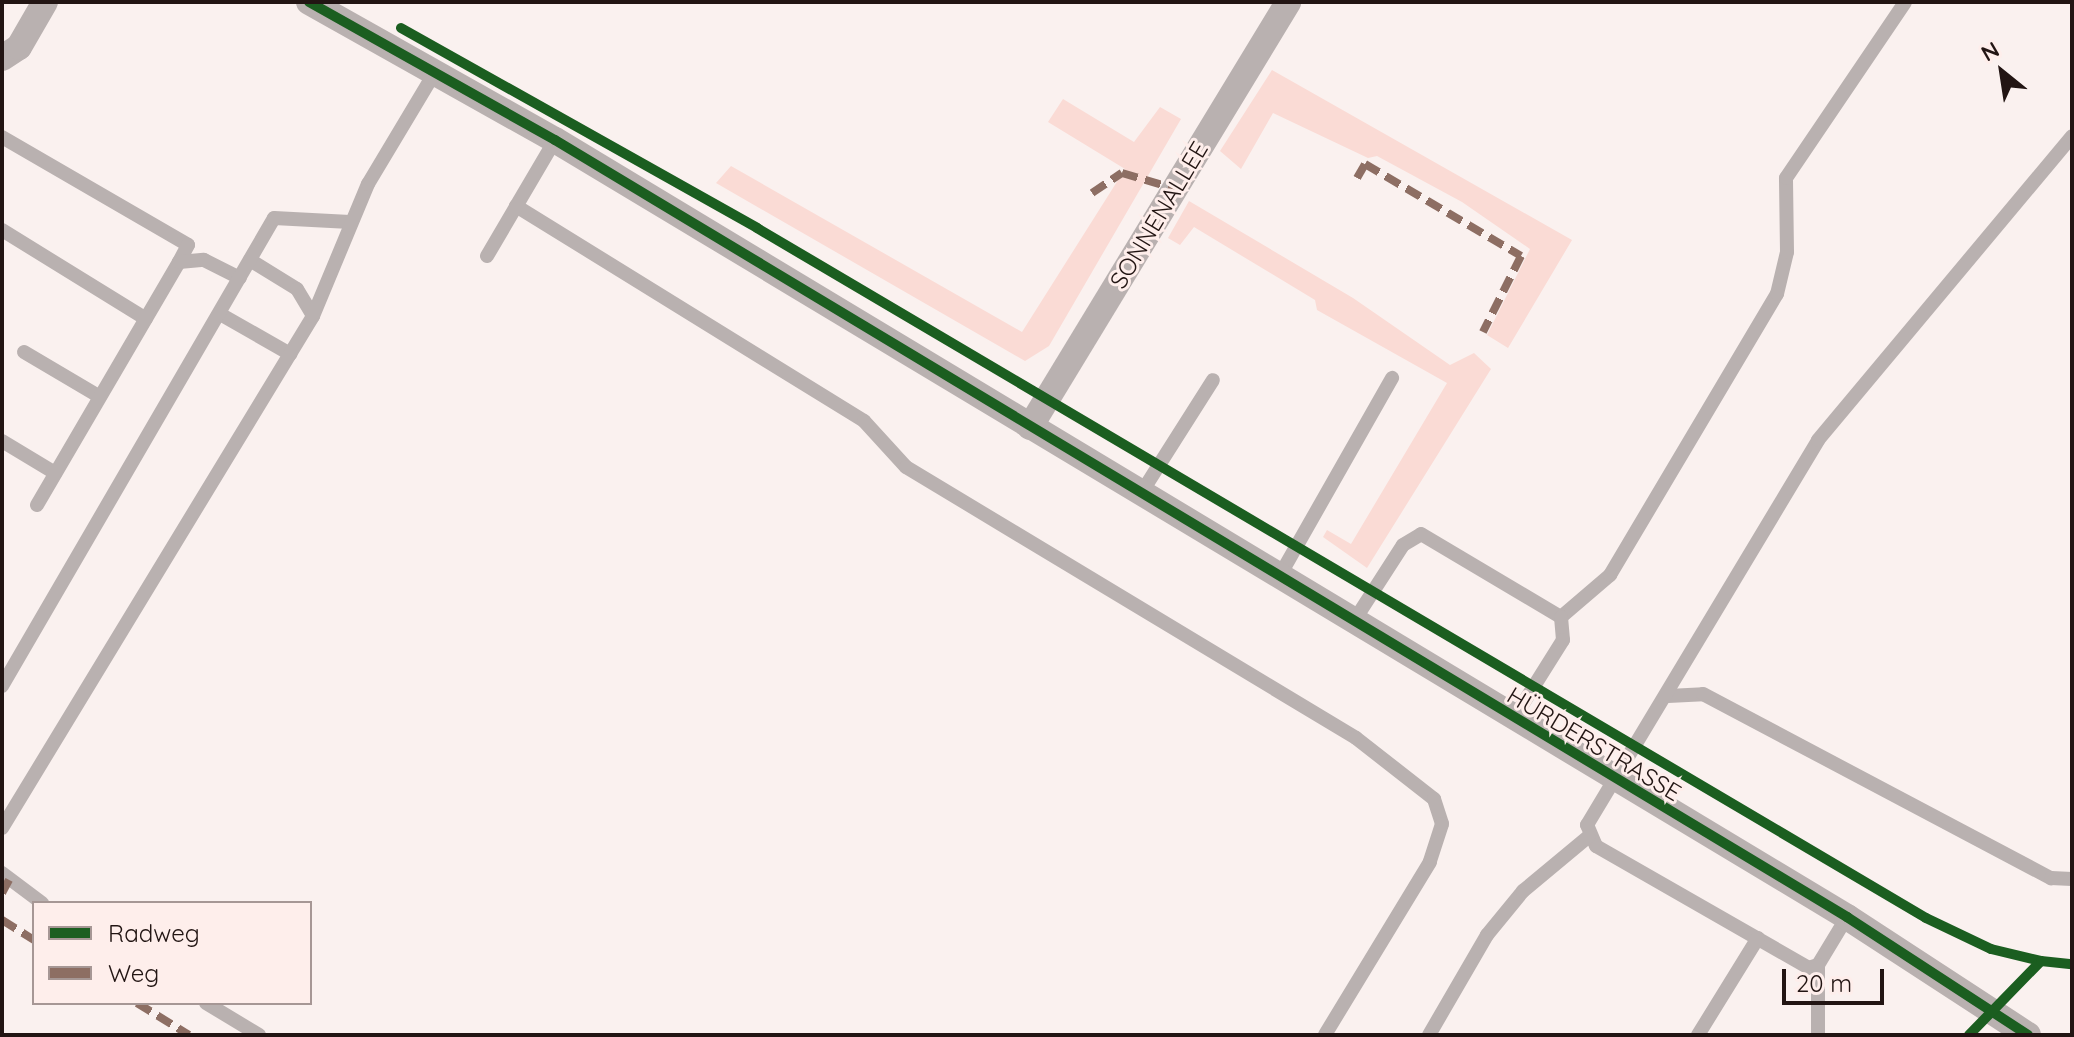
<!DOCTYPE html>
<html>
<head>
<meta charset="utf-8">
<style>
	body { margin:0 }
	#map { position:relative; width:2074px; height:1037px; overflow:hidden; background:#faf1ef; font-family:Quicksand,sans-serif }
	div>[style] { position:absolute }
	.green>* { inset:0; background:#fadbd5 }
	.lane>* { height:14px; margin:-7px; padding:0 7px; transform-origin:7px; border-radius:7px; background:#b9b1b0 }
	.street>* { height:26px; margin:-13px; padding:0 13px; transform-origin:13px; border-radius:13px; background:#b9b1b0 }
	.quiet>* { height:8px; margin-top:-4px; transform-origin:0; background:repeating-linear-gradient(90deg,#8d6e63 0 16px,transparent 0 24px) }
	.cycleway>* { height:10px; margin:-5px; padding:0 5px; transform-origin:5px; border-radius:5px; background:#1b5e20 }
	span { translate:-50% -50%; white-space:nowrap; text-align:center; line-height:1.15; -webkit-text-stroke:6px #feeeeb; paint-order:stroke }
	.street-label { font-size:24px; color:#221513 }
	.frame { position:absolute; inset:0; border:4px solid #221513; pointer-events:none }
	.legend { position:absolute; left:32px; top:901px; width:280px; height:104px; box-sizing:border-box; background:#feeeeb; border:2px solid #a69795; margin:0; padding:10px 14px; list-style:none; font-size:24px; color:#221513 }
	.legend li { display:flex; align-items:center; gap:16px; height:40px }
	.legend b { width:40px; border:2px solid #a69795 }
	.north { position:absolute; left:1962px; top:32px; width:80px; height:80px; -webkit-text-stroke:6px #feeeeb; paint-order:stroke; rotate:330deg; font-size:22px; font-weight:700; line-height:32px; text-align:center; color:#221513 }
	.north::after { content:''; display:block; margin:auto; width:28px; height:36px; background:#221513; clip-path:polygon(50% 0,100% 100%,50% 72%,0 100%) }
	.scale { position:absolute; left:1782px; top:969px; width:102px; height:36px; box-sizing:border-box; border:4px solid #221513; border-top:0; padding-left:10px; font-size:24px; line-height:28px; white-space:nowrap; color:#221513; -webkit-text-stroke:6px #feeeeb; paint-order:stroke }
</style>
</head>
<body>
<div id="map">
	<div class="green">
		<i style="clip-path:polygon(1272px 70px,1572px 240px,1508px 348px,1487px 335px,1530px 249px,1462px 202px,1377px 156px,1368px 158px,1273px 113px,1241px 169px,1220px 151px)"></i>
		<i style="clip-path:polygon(1063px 99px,1134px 142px,1160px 107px,1181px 119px,1049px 346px,1025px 361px,716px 183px,731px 166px,1022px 332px,1125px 169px,1048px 122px)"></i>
		<i style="clip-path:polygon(1189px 201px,1353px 298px,1450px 365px,1474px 353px,1491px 369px,1367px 568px,1323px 537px,1327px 530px,1351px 544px,1447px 383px,1317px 310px,1315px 300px,1194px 227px,1180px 245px,1168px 238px)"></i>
	</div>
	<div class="lane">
		<i style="left:2px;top:137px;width:215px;rotate:30.1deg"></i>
		<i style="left:188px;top:245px;width:19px;rotate:118deg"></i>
		<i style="left:516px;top:206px;width:409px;rotate:31.7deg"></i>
		<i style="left:864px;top:421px;width:62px;rotate:47.6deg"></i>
		<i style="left:906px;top:467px;width:525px;rotate:31.06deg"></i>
		<i style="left:1356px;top:738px;width:99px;rotate:38deg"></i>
		<i style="left:1434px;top:799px;width:26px;rotate:72deg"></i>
		<i style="left:1442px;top:824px;width:40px;rotate:108deg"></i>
		<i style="left:1430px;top:862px;width:202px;rotate:121.3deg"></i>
		<i style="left:2px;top:230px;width:169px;rotate:31.7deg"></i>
		<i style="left:487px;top:256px;width:134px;rotate:-59.6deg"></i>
		<i style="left:250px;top:260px;width:55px;rotate:31.7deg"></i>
		<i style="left:297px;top:289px;width:31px;rotate:59deg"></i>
		<i style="left:220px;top:314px;width:81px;rotate:29.7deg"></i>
		<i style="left:24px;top:352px;width:88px;rotate:30.6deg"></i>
		<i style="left:2px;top:441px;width:62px;rotate:31.1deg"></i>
		<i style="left:1140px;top:495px;width:136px;rotate:-57.6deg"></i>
		<i style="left:37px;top:505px;width:281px;rotate:-59.7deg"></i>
		<i style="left:179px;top:262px;width:25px;rotate:-5deg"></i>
		<i style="left:204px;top:260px;width:40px;rotate:26.6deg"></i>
		<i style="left:1279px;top:577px;width:229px;rotate:-60.4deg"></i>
		<i style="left:1561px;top:617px;width:65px;rotate:-40.6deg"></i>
		<i style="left:1610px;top:575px;width:327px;rotate:-59.3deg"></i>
		<i style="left:1777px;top:294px;width:43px;rotate:-76.6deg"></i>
		<i style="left:1787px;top:252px;width:74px;rotate:-90.8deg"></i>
		<i style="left:1786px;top:178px;width:212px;rotate:-55.9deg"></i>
		<i style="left:1354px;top:621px;width:90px;rotate:-57.2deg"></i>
		<i style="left:1403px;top:545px;width:21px;rotate:-31deg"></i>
		<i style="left:1421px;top:534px;width:163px;rotate:30.7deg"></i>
		<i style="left:1561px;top:617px;width:23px;rotate:85deg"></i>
		<i style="left:1563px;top:640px;width:92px;rotate:122.1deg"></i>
		<i style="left:2px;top:686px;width:541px;rotate:-59.83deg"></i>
		<i style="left:274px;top:218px;width:76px;rotate:3deg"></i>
		<i style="left:1668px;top:696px;width:35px;rotate:-3deg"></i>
		<i style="left:1703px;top:694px;width:394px;rotate:27.9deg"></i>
		<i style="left:2051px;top:878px;width:21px;rotate:3deg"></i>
		<i style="left:2px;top:828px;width:599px;rotate:-58.72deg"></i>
		<i style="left:313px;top:316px;width:143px;rotate:-67.4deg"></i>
		<i style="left:368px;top:184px;width:131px;rotate:-59.1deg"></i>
		<i style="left:2px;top:873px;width:50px;rotate:36.9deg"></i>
		<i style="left:1847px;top:917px;width:56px;rotate:121.1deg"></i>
		<i style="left:1818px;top:965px;width:9px;rotate:162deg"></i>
		<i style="left:1809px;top:968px;width:245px;rotate:-150.2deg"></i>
		<i style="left:1596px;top:846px;width:23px;rotate:-113deg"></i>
		<i style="left:1587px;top:825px;width:449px;rotate:-59deg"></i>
		<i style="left:1818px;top:440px;width:396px;rotate:-50.1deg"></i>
		<i style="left:206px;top:1003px;width:62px;rotate:31.1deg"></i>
		<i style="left:1429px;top:1035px;width:116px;rotate:-59.9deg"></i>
		<i style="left:1487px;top:935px;width:57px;rotate:-50.7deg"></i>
		<i style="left:1523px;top:891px;width:85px;rotate:-39.7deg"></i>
		<i style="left:1698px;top:1035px;width:114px;rotate:-58.3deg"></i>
		<i style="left:1818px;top:1035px;width:70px;rotate:-90deg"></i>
	</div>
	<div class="street">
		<i style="left:309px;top:2px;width:282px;rotate:29.3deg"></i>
		<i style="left:555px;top:140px;width:1508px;rotate:31.02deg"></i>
		<i style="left:1847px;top:917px;width:216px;rotate:33.1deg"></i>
		<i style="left:2px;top:58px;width:20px;rotate:-33deg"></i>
		<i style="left:19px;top:47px;width:52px;rotate:-60deg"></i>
		<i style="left:1030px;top:427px;width:497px;rotate:-58.7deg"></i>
	</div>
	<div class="quiet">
		<i style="left:1357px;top:178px;width:16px;rotate:-60deg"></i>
		<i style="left:1365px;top:164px;width:181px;rotate:30.5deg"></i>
		<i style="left:1521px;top:256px;width:85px;rotate:116.6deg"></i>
		<i style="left:1092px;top:193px;width:36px;rotate:-34deg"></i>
		<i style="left:1122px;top:173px;width:56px;rotate:16.5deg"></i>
		<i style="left:2px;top:893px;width:15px;rotate:-62deg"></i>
		<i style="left:2px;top:920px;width:38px;rotate:32deg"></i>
		<i style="left:137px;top:1003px;width:61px;rotate:31.6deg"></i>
	</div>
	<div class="cycleway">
		<i style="left:309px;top:2px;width:282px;rotate:29.3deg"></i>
		<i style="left:555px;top:140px;width:1508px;rotate:31.02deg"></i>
		<i style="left:1847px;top:917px;width:216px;rotate:33.1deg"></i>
		<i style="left:401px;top:28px;width:408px;rotate:29.3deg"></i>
		<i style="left:757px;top:228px;width:1357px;rotate:30.55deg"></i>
		<i style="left:1926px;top:918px;width:72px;rotate:25.5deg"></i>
		<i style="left:1991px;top:949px;width:51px;rotate:13.5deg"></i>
		<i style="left:1969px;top:1035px;width:103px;rotate:-45.8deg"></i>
		<i style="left:2041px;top:961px;width:31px;rotate:6deg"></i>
	</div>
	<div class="street-label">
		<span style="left:1159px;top:215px;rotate:-59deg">SONNENALLEE</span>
		<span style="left:1594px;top:744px;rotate:31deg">HÜRDERSTRASSE</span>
	</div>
	<div class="frame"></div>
	<ul class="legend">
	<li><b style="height:10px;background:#1b5e20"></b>Radweg</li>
	<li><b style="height:10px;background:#8d6e63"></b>Weg</li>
	</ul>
	<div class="north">N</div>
	<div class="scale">20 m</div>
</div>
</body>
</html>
